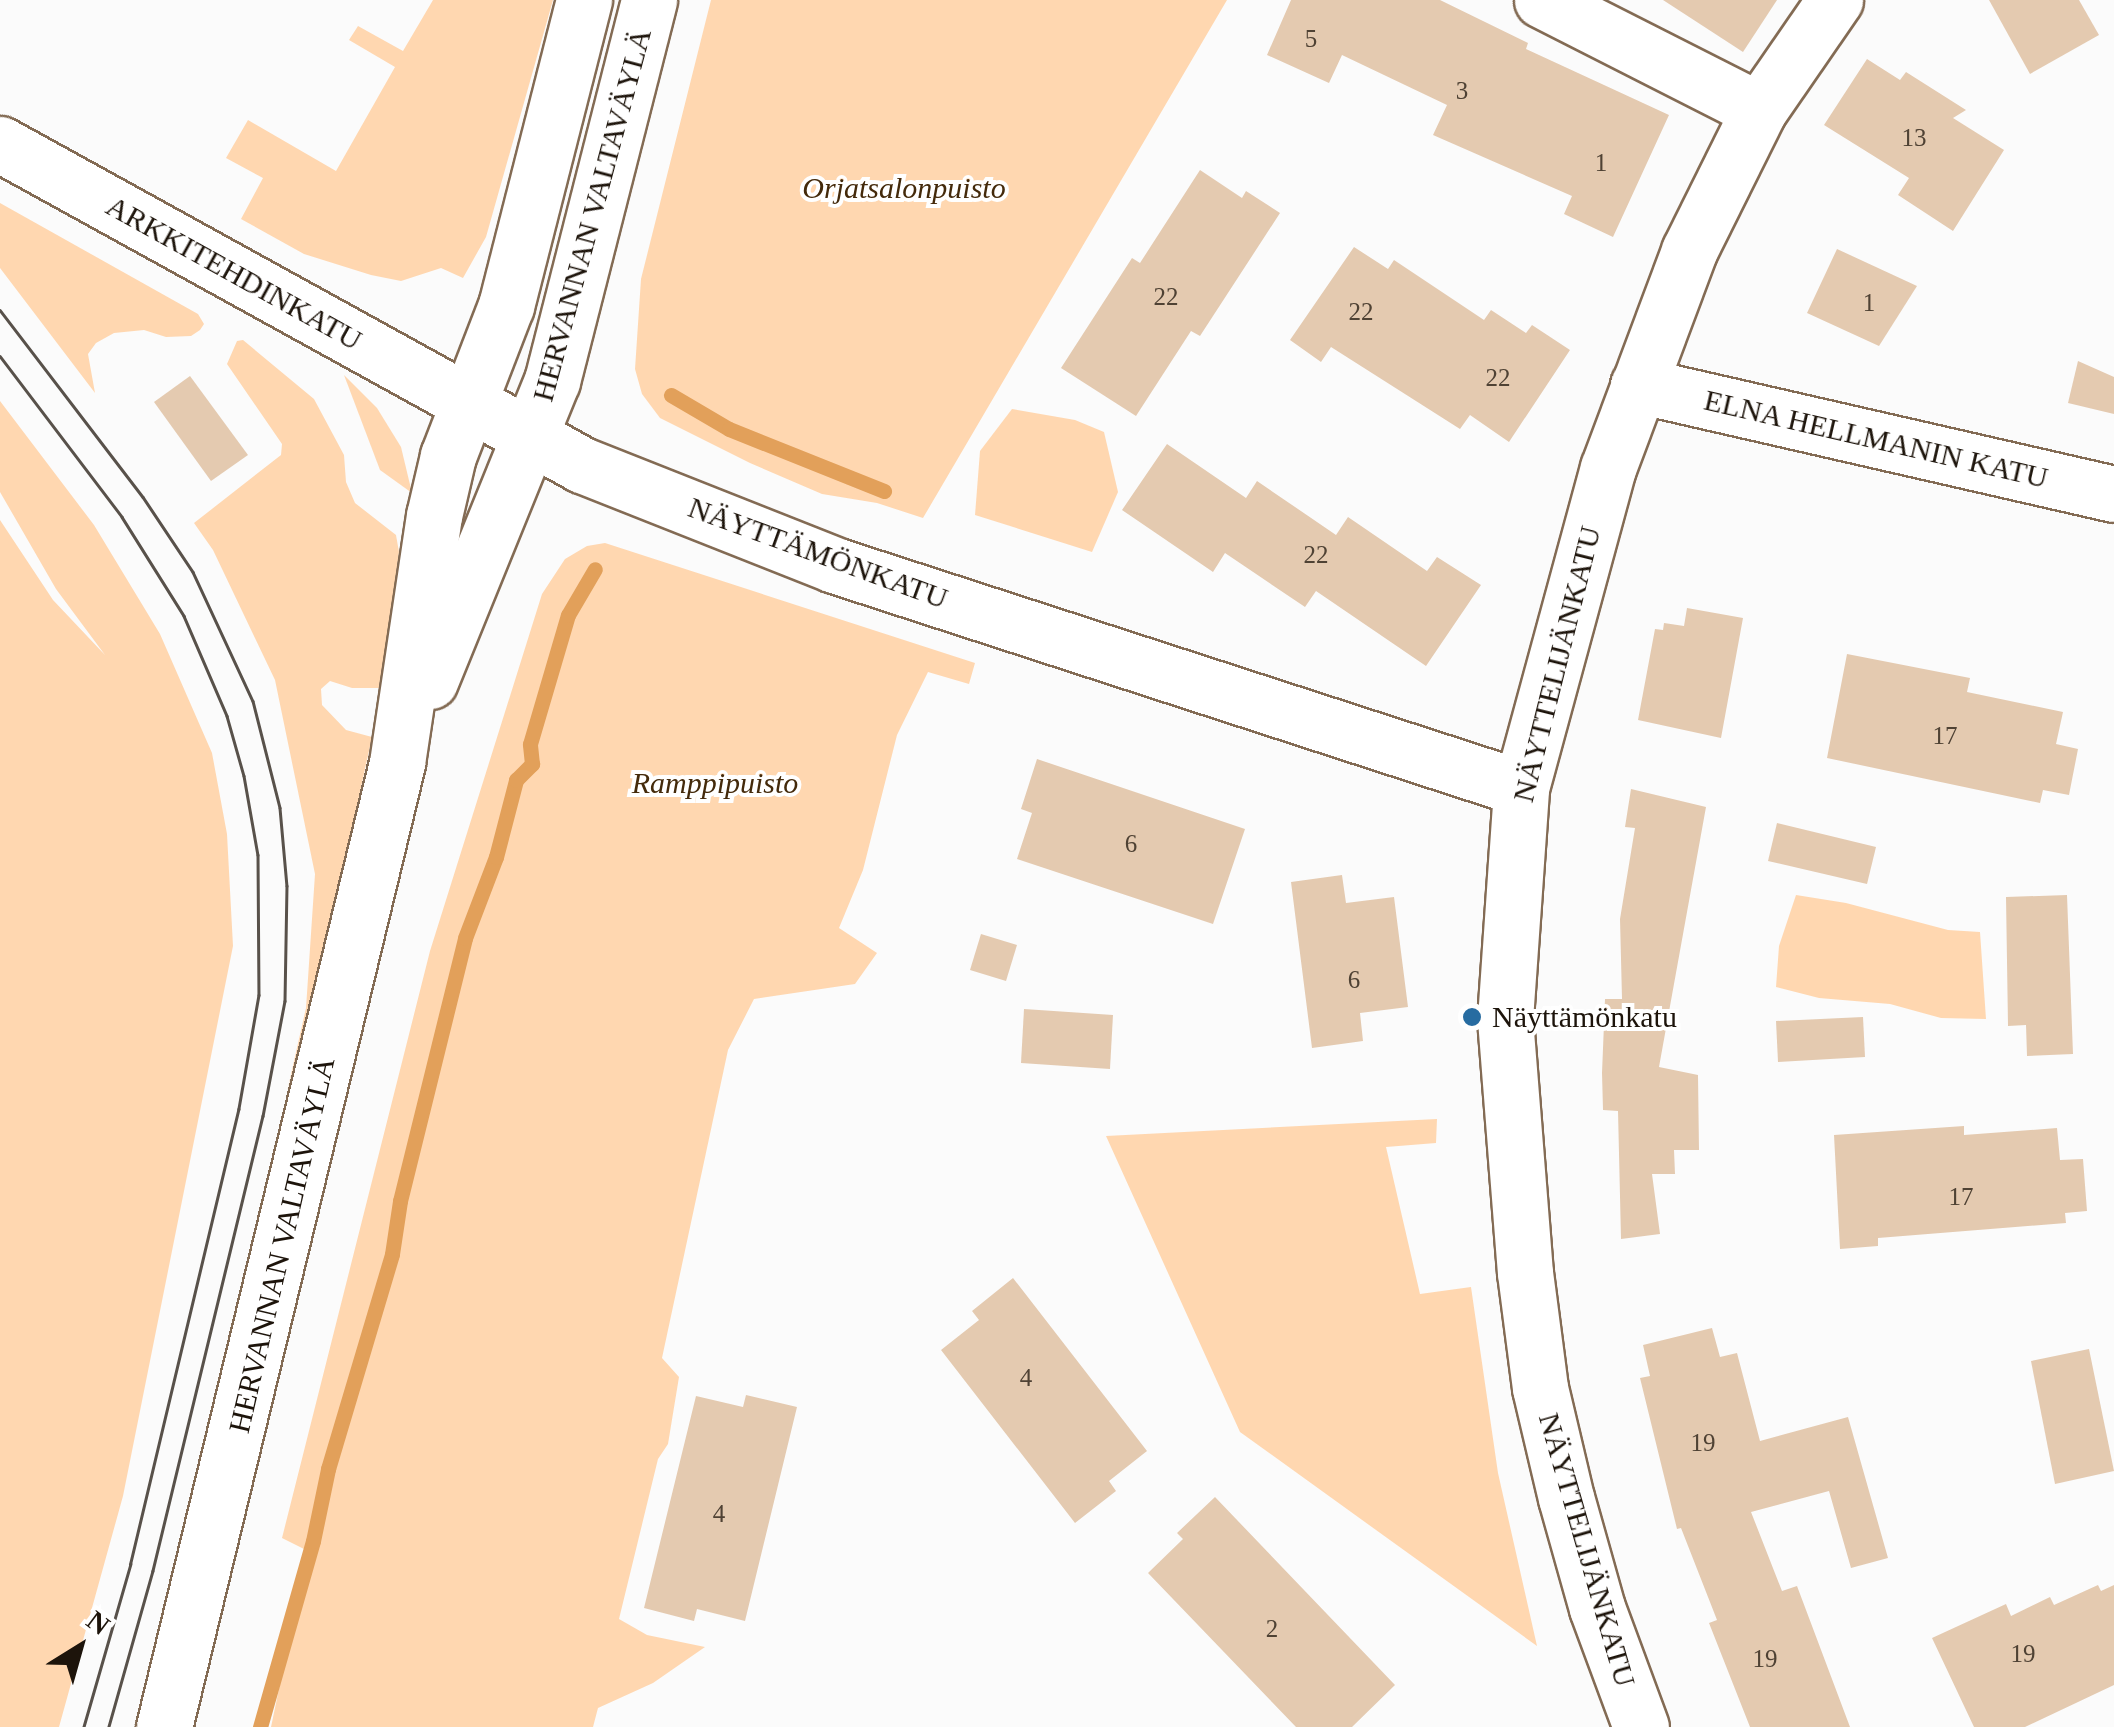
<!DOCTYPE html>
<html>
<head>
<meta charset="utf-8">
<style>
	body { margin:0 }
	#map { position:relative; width:2114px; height:1727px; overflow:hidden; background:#fbfbfb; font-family:"Times New Roman",serif }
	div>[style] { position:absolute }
	.green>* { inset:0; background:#ffd7b0 }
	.stream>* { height:15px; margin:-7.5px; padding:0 7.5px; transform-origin:7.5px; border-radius:7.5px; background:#e2a05a }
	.building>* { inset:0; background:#e4cab0 }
	.roads { filter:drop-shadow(2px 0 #836b54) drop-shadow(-2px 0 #836b54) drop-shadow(0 2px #836b54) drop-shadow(0 -2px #836b54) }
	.minor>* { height:55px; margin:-27.5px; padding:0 27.5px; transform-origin:27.5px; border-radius:27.5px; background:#fff }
	.major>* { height:55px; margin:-27.5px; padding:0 27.5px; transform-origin:27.5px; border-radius:27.5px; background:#fff }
	.tram>* { height:2.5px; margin:-1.25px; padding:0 1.25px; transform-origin:1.25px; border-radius:1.25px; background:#58514a }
	.dots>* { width:28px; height:28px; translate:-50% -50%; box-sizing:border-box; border:5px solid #fff; border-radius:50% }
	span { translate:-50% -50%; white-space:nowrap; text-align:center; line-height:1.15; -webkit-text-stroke:8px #fff; paint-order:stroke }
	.number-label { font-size:25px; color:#4f4234 }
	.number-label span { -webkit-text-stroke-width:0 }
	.park-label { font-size:30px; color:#442a0b; font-style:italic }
	.street-label { font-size:30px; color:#1d140b }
	.poi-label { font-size:30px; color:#1d140b }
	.left { translate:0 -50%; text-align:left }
	.north { position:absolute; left:30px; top:1597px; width:100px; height:100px; -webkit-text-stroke:8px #fff; paint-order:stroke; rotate:37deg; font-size:28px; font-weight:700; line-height:40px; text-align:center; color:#1d140b }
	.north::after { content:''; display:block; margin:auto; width:35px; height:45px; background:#1d140b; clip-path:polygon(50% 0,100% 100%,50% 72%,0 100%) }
</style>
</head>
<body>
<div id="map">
	<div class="green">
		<i style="clip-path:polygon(433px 0,553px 0,486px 237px,463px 278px,441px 268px,401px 281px,371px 275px,304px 254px,241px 219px,263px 178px,226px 158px,248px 120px,336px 171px,395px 67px,349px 40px,358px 26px,403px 51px)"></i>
		<i style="clip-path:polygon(711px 0,1227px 0,923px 518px,877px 503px,822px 494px,750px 463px,660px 418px,642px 394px,635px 369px,641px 279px)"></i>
		<i style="clip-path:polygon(0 203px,198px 314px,204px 324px,200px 330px,191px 336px,166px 337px,144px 330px,114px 333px,96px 343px,88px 354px,95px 393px,0 268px)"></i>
		<i style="clip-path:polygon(243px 340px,314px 399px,344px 455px,346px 482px,355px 503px,396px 535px,399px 552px,381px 688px,352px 688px,330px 681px,321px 689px,322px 705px,346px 730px,372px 737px,331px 925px,287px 1092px,306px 1008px,315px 874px,275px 680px,213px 550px,194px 523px,281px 455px,282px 444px,227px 364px,237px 341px)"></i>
		<i style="clip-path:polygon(344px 375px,377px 408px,401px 447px,412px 493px,380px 470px)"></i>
		<i style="clip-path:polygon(0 401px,94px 525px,160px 634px,212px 753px,227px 834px,233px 946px,123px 1496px,59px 1727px,0 1727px,0 520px,53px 600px,105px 655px,56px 589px,0 492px)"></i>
		<i style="clip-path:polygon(1012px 409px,1075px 420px,1104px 432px,1118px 492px,1092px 552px,975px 515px,980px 451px)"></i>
		<i style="clip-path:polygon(605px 543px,975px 663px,969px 684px,928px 672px,897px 735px,863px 870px,839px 928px,877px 953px,855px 984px,754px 999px,728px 1050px,662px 1358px,679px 1377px,668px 1444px,658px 1459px,619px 1619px,647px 1635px,705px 1647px,653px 1683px,598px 1708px,593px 1727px,271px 1727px,308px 1551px,282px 1538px,430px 951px,542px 594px,565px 559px,587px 546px)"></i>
		<i style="clip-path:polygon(1796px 895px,1846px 903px,1948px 930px,1980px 932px,1986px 1019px,1941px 1018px,1890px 1004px,1819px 998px,1776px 987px,1779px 946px)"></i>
		<i style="clip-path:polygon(1437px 1119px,1436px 1143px,1386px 1147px,1420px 1294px,1471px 1287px,1498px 1473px,1537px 1646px,1240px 1432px,1106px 1136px)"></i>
	</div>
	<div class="stream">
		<i style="left:671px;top:395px;width:67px;rotate:30.4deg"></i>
		<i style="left:729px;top:429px;width:167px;rotate:21.8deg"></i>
		<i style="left:260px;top:1727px;width:193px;rotate:-74.1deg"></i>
		<i style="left:313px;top:1541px;width:74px;rotate:-78.2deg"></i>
		<i style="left:328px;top:1469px;width:224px;rotate:-73.4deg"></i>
		<i style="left:392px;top:1254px;width:54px;rotate:-81.4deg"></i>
		<i style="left:400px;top:1201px;width:271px;rotate:-76.1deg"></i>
		<i style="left:465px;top:938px;width:87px;rotate:-69.1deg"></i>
		<i style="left:496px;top:857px;width:80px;rotate:-75.4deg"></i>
		<i style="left:516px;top:780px;width:23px;rotate:-45deg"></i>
		<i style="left:532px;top:764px;width:20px;rotate:-96deg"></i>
		<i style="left:530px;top:744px;width:134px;rotate:-73.6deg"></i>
		<i style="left:568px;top:615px;width:53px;rotate:-59.6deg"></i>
	</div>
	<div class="building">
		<i style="clip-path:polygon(1291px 0,1440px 0,1528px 43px,1526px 49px,1669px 115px,1613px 237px,1564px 214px,1572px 196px,1433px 135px,1447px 105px,1342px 55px,1329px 83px,1267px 55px)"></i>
		<i style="clip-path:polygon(1663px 0,1777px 0,1743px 52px)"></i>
		<i style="clip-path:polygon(1989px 0,2079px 0,2099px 35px,2030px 74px)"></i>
		<i style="clip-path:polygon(1867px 59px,1900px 80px,1906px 72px,1966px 110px,1953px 118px,2004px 150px,1953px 231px,1898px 195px,1909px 178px,1824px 125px)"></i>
		<i style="clip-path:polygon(1200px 170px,1242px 198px,1246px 191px,1280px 213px,1200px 336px,1191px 331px,1136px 416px,1061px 368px,1132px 258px,1140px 263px)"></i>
		<i style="clip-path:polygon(1354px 247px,1388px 269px,1394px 260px,1484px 320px,1491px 310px,1526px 333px,1532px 325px,1570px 350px,1509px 442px,1470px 415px,1460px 429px,1331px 347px,1321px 362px,1290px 340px)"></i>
		<i style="clip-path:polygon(1837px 249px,1917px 286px,1879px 346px,1807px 313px)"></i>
		<i style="clip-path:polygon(2078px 361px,2114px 377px,2114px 414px,2068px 403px)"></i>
		<i style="clip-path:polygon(190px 376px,248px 455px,211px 481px,154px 402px)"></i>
		<i style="clip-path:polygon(1167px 444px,1246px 498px,1257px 481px,1336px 535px,1348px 517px,1427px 571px,1437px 557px,1481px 585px,1426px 666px,1316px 591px,1305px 607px,1225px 553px,1213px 572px,1122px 510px)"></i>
		<i style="clip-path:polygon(1687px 608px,1743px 618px,1721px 738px,1638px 720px,1655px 629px,1663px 630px,1664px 623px,1684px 626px)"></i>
		<i style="clip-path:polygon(1847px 654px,1970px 678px,1967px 692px,2063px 712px,2056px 744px,2078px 749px,2069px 795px,2043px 790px,2040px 803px,1827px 758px)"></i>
		<i style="clip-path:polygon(1037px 759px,1245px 829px,1213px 924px,1017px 859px,1032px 813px,1021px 809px)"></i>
		<i style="clip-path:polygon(1631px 789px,1706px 807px,1659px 1067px,1698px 1075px,1699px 1150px,1674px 1150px,1675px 1174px,1652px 1174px,1660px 1234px,1621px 1239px,1618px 1111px,1603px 1110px,1602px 1073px,1605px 999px,1622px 999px,1620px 919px,1635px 828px,1625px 827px)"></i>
		<i style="clip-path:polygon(1777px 823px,1876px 847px,1867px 884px,1768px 861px)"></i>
		<i style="clip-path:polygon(1342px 875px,1346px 903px,1394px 897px,1408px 1007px,1360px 1013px,1363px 1041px,1312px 1048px,1291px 882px)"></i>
		<i style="clip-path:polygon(2067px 895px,2073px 1054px,2027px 1056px,2026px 1025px,2008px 1026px,2006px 897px)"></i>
		<i style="clip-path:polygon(981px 934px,1017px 945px,1006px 981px,970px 970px)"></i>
		<i style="clip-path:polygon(1024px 1009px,1113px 1015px,1110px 1069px,1021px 1063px)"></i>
		<i style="clip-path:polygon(1863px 1017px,1865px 1057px,1778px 1062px,1776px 1021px)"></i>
		<i style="clip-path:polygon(1964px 1126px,1964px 1135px,2057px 1128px,2060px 1160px,2083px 1159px,2087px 1211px,2065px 1213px,2066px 1223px,1878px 1238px,1878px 1246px,1840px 1249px,1834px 1135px)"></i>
		<i style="clip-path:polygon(1013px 1278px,1147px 1451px,1109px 1481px,1116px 1491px,1075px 1523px,941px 1350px,979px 1320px,972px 1311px)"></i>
		<i style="clip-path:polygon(1712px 1328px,1720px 1357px,1737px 1353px,1760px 1441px,1848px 1417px,1888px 1558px,1851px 1568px,1829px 1491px,1751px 1512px,1782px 1591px,1797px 1586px,1850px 1727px,1750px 1727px,1709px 1623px,1717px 1620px,1681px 1528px,1677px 1529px,1640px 1378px,1650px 1376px,1643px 1345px)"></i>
		<i style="clip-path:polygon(2089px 1349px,2114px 1471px,2055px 1484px,2031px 1361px)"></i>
		<i style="clip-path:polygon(746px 1395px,797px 1407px,745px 1621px,697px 1609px,694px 1621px,644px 1608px,696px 1396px,743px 1407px)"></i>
		<i style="clip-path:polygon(1215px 1497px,1395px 1685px,1352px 1727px,1296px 1727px,1148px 1573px,1183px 1539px,1177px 1533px)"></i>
		<i style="clip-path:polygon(2098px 1585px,2101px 1591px,2114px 1585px,2114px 1685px,2025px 1727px,1974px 1727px,1932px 1638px,2006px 1604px,2011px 1616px,2050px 1597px,2054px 1605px)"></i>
	</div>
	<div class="roads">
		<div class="minor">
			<i style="left:1542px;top:0;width:243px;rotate:26.9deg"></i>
			<i style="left:0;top:144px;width:665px;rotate:28.88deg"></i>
			<i style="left:582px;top:465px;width:271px;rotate:21.6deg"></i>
			<i style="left:834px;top:565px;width:722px;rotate:17.98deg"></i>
			<i style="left:1638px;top:385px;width:488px;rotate:12.9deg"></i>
			<i style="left:1641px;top:1727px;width:127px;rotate:-110.3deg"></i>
			<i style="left:1597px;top:1608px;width:114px;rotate:-105.7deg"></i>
			<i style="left:1566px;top:1498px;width:113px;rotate:-103.3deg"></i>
			<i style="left:1540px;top:1388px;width:116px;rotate:-97.4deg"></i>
			<i style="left:1525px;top:1273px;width:255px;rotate:-94.5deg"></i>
			<i style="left:1505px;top:1019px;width:232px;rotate:-86deg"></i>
			<i style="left:1521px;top:788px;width:332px;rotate:-74.8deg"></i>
			<i style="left:1608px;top:468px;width:232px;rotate:-69.5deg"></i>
			<i style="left:1689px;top:251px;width:157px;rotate:-63.6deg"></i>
			<i style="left:1759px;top:110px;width:134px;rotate:-55.4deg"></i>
		</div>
		<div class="major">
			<i style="left:430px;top:681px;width:324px;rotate:-67.9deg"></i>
			<i style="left:552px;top:381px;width:393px;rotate:-75.7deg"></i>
			<i style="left:164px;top:1727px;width:992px;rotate:-76.41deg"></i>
			<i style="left:397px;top:763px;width:250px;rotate:-81.5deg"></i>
			<i style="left:434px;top:516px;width:62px;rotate:-76.9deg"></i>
			<i style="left:448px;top:456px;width:161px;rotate:-68.9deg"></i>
			<i style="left:506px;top:306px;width:316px;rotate:-75.7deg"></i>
		</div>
	</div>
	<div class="tram">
		<i style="left:0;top:310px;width:235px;rotate:52.6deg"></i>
		<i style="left:143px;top:497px;width:90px;rotate:56.3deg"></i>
		<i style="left:193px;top:572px;width:142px;rotate:65.1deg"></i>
		<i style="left:253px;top:701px;width:110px;rotate:75.8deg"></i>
		<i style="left:280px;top:808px;width:78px;rotate:84.9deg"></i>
		<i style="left:287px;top:886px;width:115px;rotate:91deg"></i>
		<i style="left:285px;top:1001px;width:117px;rotate:100.8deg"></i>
		<i style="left:263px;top:1116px;width:468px;rotate:103.6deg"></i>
		<i style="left:153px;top:1571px;width:162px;rotate:105.8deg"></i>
		<i style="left:0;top:356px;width:202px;rotate:52.8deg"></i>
		<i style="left:122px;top:517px;width:117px;rotate:57.9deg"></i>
		<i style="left:184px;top:616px;width:109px;rotate:66.7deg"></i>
		<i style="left:227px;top:716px;width:62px;rotate:74.2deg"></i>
		<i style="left:244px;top:776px;width:80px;rotate:80deg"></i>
		<i style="left:258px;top:855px;width:140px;rotate:89.6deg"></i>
		<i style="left:259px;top:995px;width:116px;rotate:100deg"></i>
		<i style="left:239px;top:1109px;width:468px;rotate:103.4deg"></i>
		<i style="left:131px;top:1564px;width:170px;rotate:106.1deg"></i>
	</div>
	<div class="dots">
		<i style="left:1472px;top:1017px;background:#276ca1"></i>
	</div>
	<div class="number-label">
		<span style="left:1311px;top:39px">5</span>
		<span style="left:1462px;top:91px">3</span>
		<span style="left:1914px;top:138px">13</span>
		<span style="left:1601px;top:163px">1</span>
		<span style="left:1166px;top:297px">22</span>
		<span style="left:1869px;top:303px">1</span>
		<span style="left:1361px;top:312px">22</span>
		<span style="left:1498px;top:378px">22</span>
		<span style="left:1316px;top:555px">22</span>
		<span style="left:1945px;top:736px">17</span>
		<span style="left:1131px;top:844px">6</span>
		<span style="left:1354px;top:980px">6</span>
		<span style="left:1961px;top:1197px">17</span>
		<span style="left:1026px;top:1378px">4</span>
		<span style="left:1703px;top:1443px">19</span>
		<span style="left:719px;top:1514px">4</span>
		<span style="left:1272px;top:1629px">2</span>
		<span style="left:2023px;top:1654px">19</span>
		<span style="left:1765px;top:1659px">19</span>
	</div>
	<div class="park-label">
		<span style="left:904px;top:188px">Orjatsalonpuisto</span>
		<span style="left:715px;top:783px">Ramppipuisto</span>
	</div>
	<div class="street-label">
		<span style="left:592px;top:215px;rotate:-75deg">HERVANNAN VALTAVÄYLÄ</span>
		<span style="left:234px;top:273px;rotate:29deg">ARKKITEHDINKATU</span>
		<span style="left:1876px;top:439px;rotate:13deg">ELNA HELLMANIN KATU</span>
		<span style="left:818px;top:553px;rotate:20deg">NÄYTTÄMÖNKATU</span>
		<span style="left:1557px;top:664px;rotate:-76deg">NÄYTTELIJÄNKATU</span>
		<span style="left:282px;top:1245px;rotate:-77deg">HERVANNAN VALTAVÄYLÄ</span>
		<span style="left:1587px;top:1550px;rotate:74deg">NÄYTTELIJÄNKATU</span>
	</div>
	<div class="poi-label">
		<span class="left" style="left:1492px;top:1017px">Näyttämönkatu</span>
	</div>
	<div class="north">N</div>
</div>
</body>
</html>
